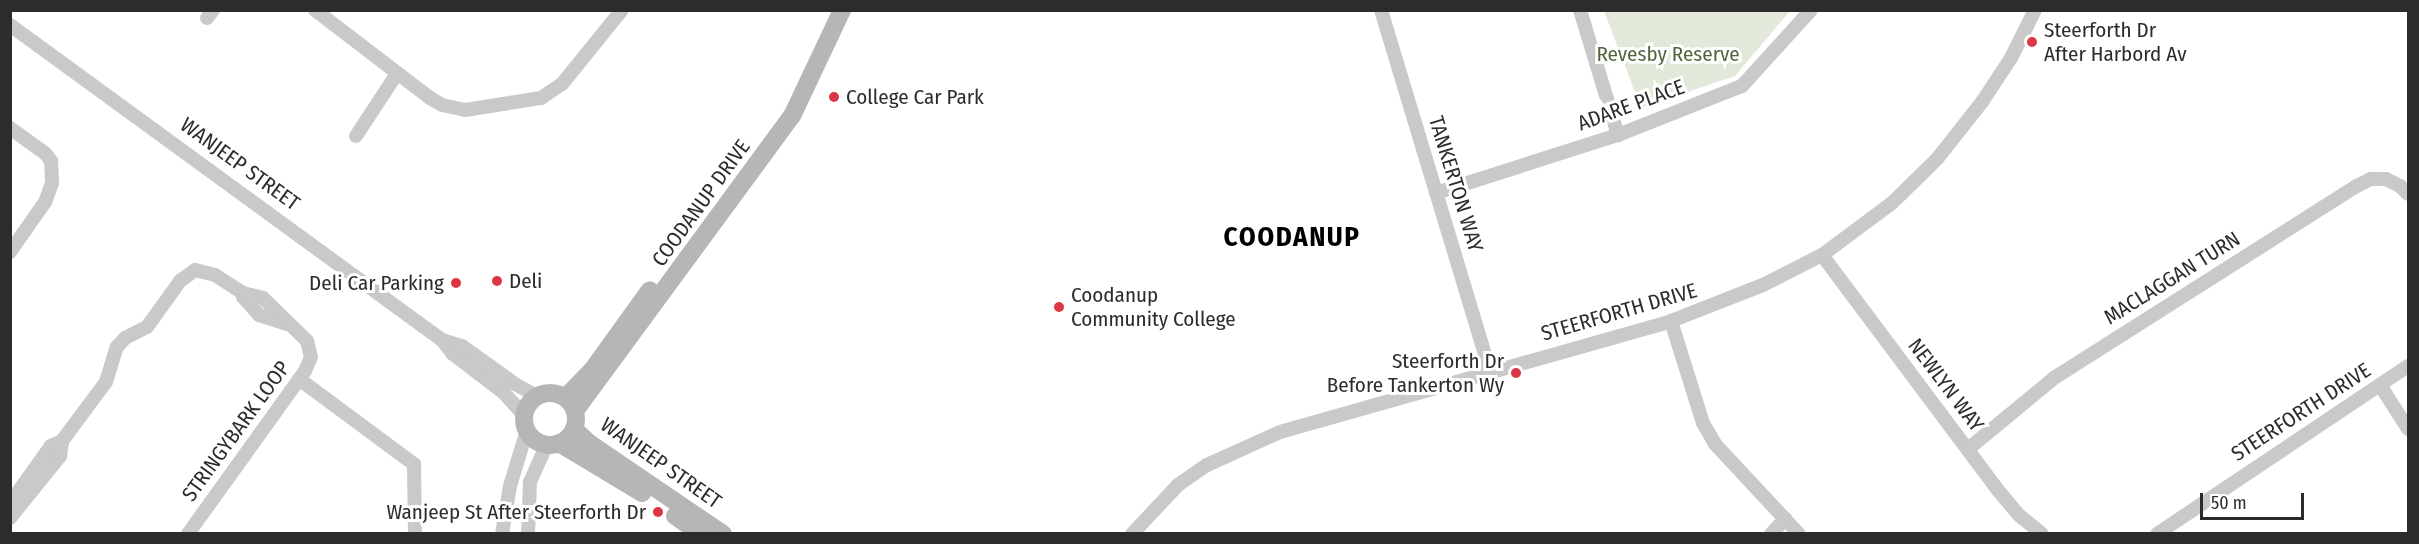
<!DOCTYPE html>
<html>
<head>
<meta charset="utf-8">
<style>
	body { margin:0 }
	#map { position:relative; width:2419px; height:544px; overflow:hidden; background:#fff; font-family:"Fira Sans Condensed",sans-serif }
	div>[style] { position:absolute }
	.green>* { inset:0; background:#e2e9da }
	.minor>* { height:14px; margin:-7px; padding:0 7px; transform-origin:7px; border-radius:7px; background:#c9c9c9 }
	.secondary>* { height:18px; margin:-9px; padding:0 9px; transform-origin:9px; border-radius:9px; background:#b6b6b6 }
	.secondary>.ring { margin:-9px; padding:0; box-sizing:content-box; background:none; border:18px solid #b6b6b6; border-radius:50% }
	.dots>* { width:16px; height:16px; translate:-50% -50%; box-sizing:border-box; border:3px solid #fff; border-radius:50% }
	span { translate:-50% -50%; white-space:nowrap; text-align:center; line-height:1.15; -webkit-text-stroke:6px #fff; paint-order:stroke }
	.poi-label { font-size:21px; color:#2c2c2c }
	.left { translate:0 -50%; text-align:left }
	.right { translate:-100% -50%; text-align:right }
	.park-label { font-size:21px; color:#50653c }
	.street-label { font-size:21px; color:#2c2c2c }
	.district-label { font-size:27px; color:#000; font-weight:700; letter-spacing:1.5px }
	.frame { position:absolute; inset:0; border:12px solid #2c2c2c; pointer-events:none }
	.scale { position:absolute; left:2200px; top:493px; width:104px; height:27px; box-sizing:border-box; border:3px solid #2c2c2c; border-top:0; padding-left:8px; font-size:18px; line-height:21px; white-space:nowrap; color:#2c2c2c; -webkit-text-stroke:4px #fff; paint-order:stroke }
</style>
</head>
<body>
<div id="map">
	<div class="green">
		<i style="clip-path:polygon(1604px 11px,1790px 11px,1735px 76px,1641px 108px)"></i>
	</div>
	<div class="minor">
		<i style="left:315px;top:10px;width:145px;rotate:37.4deg"></i>
		<i style="left:430px;top:98px;width:14px;rotate:30deg"></i>
		<i style="left:442px;top:105px;width:24px;rotate:12deg"></i>
		<i style="left:465px;top:110px;width:77px;rotate:-9deg"></i>
		<i style="left:541px;top:98px;width:25px;rotate:-34deg"></i>
		<i style="left:562px;top:84px;width:95px;rotate:-51deg"></i>
		<i style="left:1381px;top:10px;width:377px;rotate:73.2deg"></i>
		<i style="left:1580px;top:10px;width:131px;rotate:73.1deg"></i>
		<i style="left:207px;top:18px;width:10px;rotate:-53deg"></i>
		<i style="left:10px;top:25px;width:535px;rotate:36.1deg"></i>
		<i style="left:442px;top:340px;width:18px;rotate:52deg"></i>
		<i style="left:453px;top:354px;width:64px;rotate:37.4deg"></i>
		<i style="left:504px;top:393px;width:30px;rotate:48deg"></i>
		<i style="left:10px;top:128px;width:44px;rotate:35.8deg"></i>
		<i style="left:46px;top:154px;width:9px;rotate:54deg"></i>
		<i style="left:51px;top:161px;width:22px;rotate:87deg"></i>
		<i style="left:52px;top:183px;width:20px;rotate:110deg"></i>
		<i style="left:45px;top:202px;width:61px;rotate:125deg"></i>
		<i style="left:356px;top:136px;width:73px;rotate:-56.7deg"></i>
		<i style="left:1436px;top:193px;width:191px;rotate:-17.7deg"></i>
		<i style="left:1618px;top:135px;width:133px;rotate:-21.6deg"></i>
		<i style="left:1742px;top:86px;width:103px;rotate:-47.8deg"></i>
		<i style="left:1822px;top:255px;width:292px;rotate:53.2deg"></i>
		<i style="left:1997px;top:489px;width:35px;rotate:50deg"></i>
		<i style="left:2020px;top:516px;width:28px;rotate:39deg"></i>
		<i style="left:243px;top:293px;width:4px;rotate:90deg"></i>
		<i style="left:243px;top:297px;width:24px;rotate:48deg"></i>
		<i style="left:259px;top:315px;width:29px;rotate:18deg"></i>
		<i style="left:1671px;top:321px;width:107px;rotate:72.6deg"></i>
		<i style="left:1703px;top:423px;width:24px;rotate:60deg"></i>
		<i style="left:1715px;top:444px;width:123px;rotate:47deg"></i>
		<i style="left:442px;top:340px;width:21px;rotate:17deg"></i>
		<i style="left:462px;top:346px;width:65px;rotate:35.6deg"></i>
		<i style="left:515px;top:384px;width:25px;rotate:29deg"></i>
		<i style="left:299px;top:379px;width:143px;rotate:36.5deg"></i>
		<i style="left:414px;top:464px;width:70px;rotate:89.2deg"></i>
		<i style="left:2380px;top:385px;width:52px;rotate:57.5deg"></i>
		<i style="left:1968px;top:449px;width:112px;rotate:-39.5deg"></i>
		<i style="left:2054px;top:378px;width:359px;rotate:-32.4deg"></i>
		<i style="left:2357px;top:186px;width:16px;rotate:-27deg"></i>
		<i style="left:2371px;top:179px;width:15px"></i>
		<i style="left:2386px;top:179px;width:16px;rotate:27deg"></i>
		<i style="left:2400px;top:186px;width:11px;rotate:45deg"></i>
		<i style="left:10px;top:503px;width:70px;rotate:-54.3deg"></i>
		<i style="left:51px;top:446px;width:12px;rotate:-24deg"></i>
		<i style="left:10px;top:518px;width:80px;rotate:-51.1deg"></i>
		<i style="left:60px;top:456px;width:15px;rotate:-82deg"></i>
		<i style="left:62px;top:441px;width:74px;rotate:-53.3deg"></i>
		<i style="left:106px;top:382px;width:37px;rotate:-73deg"></i>
		<i style="left:117px;top:347px;width:12px;rotate:-48deg"></i>
		<i style="left:125px;top:338px;width:25px;rotate:-27deg"></i>
		<i style="left:147px;top:327px;width:57px;rotate:-54.3deg"></i>
		<i style="left:180px;top:281px;width:19px;rotate:-36deg"></i>
		<i style="left:195px;top:270px;width:21px;rotate:14deg"></i>
		<i style="left:215px;top:275px;width:33px;rotate:33deg"></i>
		<i style="left:243px;top:293px;width:21px;rotate:14deg"></i>
		<i style="left:263px;top:298px;width:62px;rotate:44.3deg"></i>
		<i style="left:307px;top:341px;width:16px;rotate:76deg"></i>
		<i style="left:311px;top:357px;width:15px;rotate:113deg"></i>
		<i style="left:305px;top:371px;width:201px;rotate:125.7deg"></i>
		<i style="left:502px;top:534px;width:49px;rotate:-80.5deg"></i>
		<i style="left:510px;top:486px;width:59px;rotate:-73.1deg"></i>
		<i style="left:528px;top:534px;width:52px;rotate:-87.8deg"></i>
		<i style="left:530px;top:482px;width:42px;rotate:-65.9deg"></i>
		<i style="left:1132px;top:534px;width:67px;rotate:-46.8deg"></i>
		<i style="left:1178px;top:485px;width:35px;rotate:-35deg"></i>
		<i style="left:1207px;top:465px;width:80px;rotate:-24.3deg"></i>
		<i style="left:1280px;top:432px;width:406px;rotate:-15.8deg"></i>
		<i style="left:1671px;top:321px;width:99px;rotate:-21.4deg"></i>
		<i style="left:1763px;top:285px;width:66px;rotate:-27deg"></i>
		<i style="left:1822px;top:255px;width:87px;rotate:-36.6deg"></i>
		<i style="left:1892px;top:203px;width:63px;rotate:-44.4deg"></i>
		<i style="left:1937px;top:159px;width:73px;rotate:-51.7deg"></i>
		<i style="left:1982px;top:102px;width:53px;rotate:-56.6deg"></i>
		<i style="left:2011px;top:58px;width:54px;rotate:-63.4deg"></i>
		<i style="left:1771px;top:534px;width:21px;rotate:-47deg"></i>
		<i style="left:2157px;top:534px;width:302px;rotate:-33.8deg"></i>
	</div>
	<div class="secondary">
		<i class="ring" style="left:524px;top:393px;width:34px;height:34px"></i>
		<i style="left:566px;top:397px;width:39px;rotate:-46deg"></i>
		<i style="left:593px;top:369px;width:97px;rotate:-54.2deg"></i>
		<i style="left:575px;top:411px;width:366px;rotate:-53.7deg"></i>
		<i style="left:792px;top:116px;width:117px;rotate:-64.7deg"></i>
		<i style="left:574px;top:429px;width:21px;rotate:43deg"></i>
		<i style="left:589px;top:443px;width:162px;rotate:34.2deg"></i>
		<i style="left:559px;top:443px;width:97px;rotate:31.1deg"></i>
		<i style="left:675px;top:516px;width:32px;rotate:35deg"></i>
	</div>
	<div class="dots">
		<i style="left:2032px;top:42px;background:#db3643"></i>
		<i style="left:834px;top:97px;background:#db3643"></i>
		<i style="left:497px;top:281px;background:#db3643"></i>
		<i style="left:456px;top:283px;background:#db3643"></i>
		<i style="left:1059px;top:307px;background:#db3643"></i>
		<i style="left:1516px;top:373px;background:#db3643"></i>
		<i style="left:658px;top:512px;background:#db3643"></i>
	</div>
	<div class="poi-label">
		<span class="left" style="left:2044px;top:42px">Steerforth Dr<br>After Harbord Av</span>
		<span class="left" style="left:846px;top:97px">College Car Park</span>
		<span class="left" style="left:509px;top:281px">Deli</span>
		<span class="right" style="left:444px;top:283px">Deli Car Parking</span>
		<span class="left" style="left:1071px;top:307px">Coodanup<br>Community College</span>
		<span class="right" style="left:1504px;top:373px">Steerforth Dr<br>Before Tankerton Wy</span>
		<span class="right" style="left:646px;top:512px">Wanjeep St After Steerforth Dr</span>
	</div>
	<div class="park-label">
		<span style="left:1668px;top:54px">Revesby Reserve</span>
	</div>
	<div class="street-label">
		<span style="left:1631px;top:105px;rotate:-20deg">ADARE PLACE</span>
		<span style="left:240px;top:164px;rotate:36deg">WANJEEP STREET</span>
		<span style="left:1456px;top:184px;rotate:73deg">TANKERTON WAY</span>
		<span style="left:701px;top:203px;rotate:-54deg">COODANUP DRIVE</span>
		<span style="left:2172px;top:278px;rotate:-32deg">MACLAGGAN TURN</span>
		<span style="left:1619px;top:312px;rotate:-16deg">STEERFORTH DRIVE</span>
		<span style="left:1946px;top:385px;rotate:53deg">NEWLYN WAY</span>
		<span style="left:2301px;top:412px;rotate:-33deg">STEERFORTH DRIVE</span>
		<span style="left:236px;top:431px;rotate:-54deg">STRINGYBARK LOOP</span>
		<span style="left:661px;top:463px;rotate:35deg">WANJEEP STREET</span>
	</div>
	<div class="district-label">
		<span style="left:1292px;top:238px">COODANUP</span>
	</div>
	<div class="frame"></div>
	<div class="scale">50 m</div>
</div>
</body>
</html>
